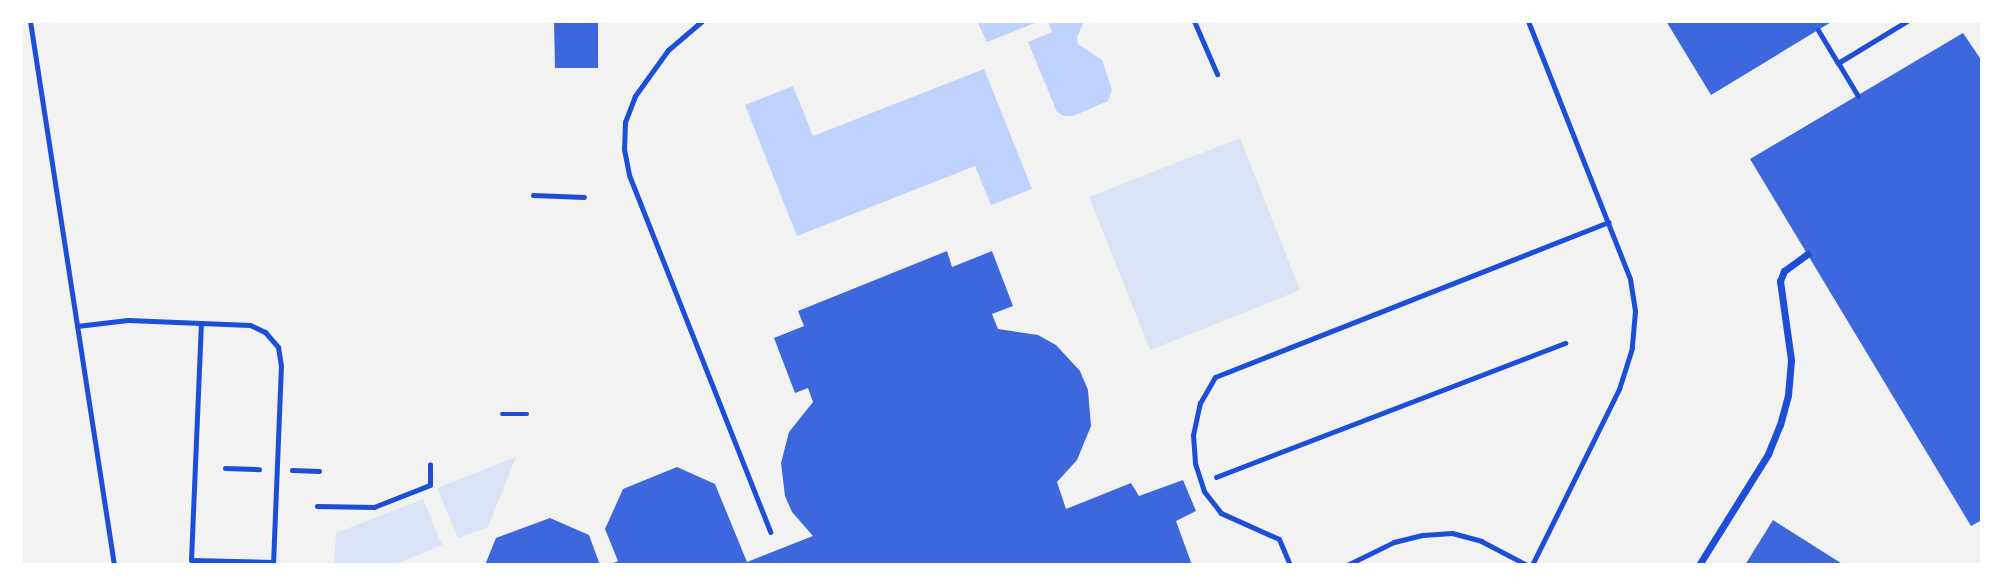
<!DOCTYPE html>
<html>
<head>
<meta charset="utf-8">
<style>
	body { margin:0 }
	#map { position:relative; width:2003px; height:586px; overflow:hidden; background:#f2f2f2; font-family:Overpass,sans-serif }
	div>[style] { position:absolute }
	.green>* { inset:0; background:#dbe4f7 }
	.water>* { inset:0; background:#bfd3fe }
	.building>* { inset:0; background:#3d67dc }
	.path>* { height:4.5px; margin:-2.25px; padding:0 2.25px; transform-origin:2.25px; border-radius:2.25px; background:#1d4ed8 }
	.service>* { height:5px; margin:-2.5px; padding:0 2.5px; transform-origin:2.5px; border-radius:2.5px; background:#1d4ed8 }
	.minor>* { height:7px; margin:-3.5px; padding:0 3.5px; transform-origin:3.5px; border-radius:3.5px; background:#1d4ed8 }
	span { translate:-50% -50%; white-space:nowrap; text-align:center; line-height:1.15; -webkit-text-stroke:6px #fff; paint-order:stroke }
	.frame { position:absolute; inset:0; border:23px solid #fff; pointer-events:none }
</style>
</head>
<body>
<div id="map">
	<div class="green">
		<i style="clip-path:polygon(1240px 138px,1300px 290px,1150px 350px,1089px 197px)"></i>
		<i style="clip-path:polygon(516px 457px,488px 527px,458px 538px,437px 488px)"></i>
		<i style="clip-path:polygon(423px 499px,442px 545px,393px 565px,334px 565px,336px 533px)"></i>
	</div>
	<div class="water">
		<i style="clip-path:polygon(977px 21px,1040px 21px,987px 42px)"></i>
		<i style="clip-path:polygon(1048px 21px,1084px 21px,1077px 37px,1078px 44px,1102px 60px,1112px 90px,1108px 101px,1073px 116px,1064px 116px,1057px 112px,1028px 42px,1052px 32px)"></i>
		<i style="clip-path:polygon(984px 69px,1032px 189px,991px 205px,975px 166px,797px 236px,745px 105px,793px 86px,813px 136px)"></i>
	</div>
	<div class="building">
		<i style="clip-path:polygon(554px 21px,598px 21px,598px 68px,555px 68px)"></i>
		<i style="clip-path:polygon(1666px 21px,1833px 21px,1711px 95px)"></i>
		<i style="clip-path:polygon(1963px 33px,1982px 61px,1982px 520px,1971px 526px,1750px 159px)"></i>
		<i style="clip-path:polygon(947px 251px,952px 267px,992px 251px,1013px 306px,992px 314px,998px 329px,1038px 335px,1056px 345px,1080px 371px,1088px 390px,1091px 426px,1077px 460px,1057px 482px,1066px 509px,1131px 483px,1139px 496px,1183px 480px,1196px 511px,1176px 521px,1192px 565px,609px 565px,618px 561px,605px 529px,623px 489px,677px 467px,715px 484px,747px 562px,813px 536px,792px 512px,785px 496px,781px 463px,789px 432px,813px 402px,808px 388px,795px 393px,774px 338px,804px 326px,798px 311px)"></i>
		<i style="clip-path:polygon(550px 518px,589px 535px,600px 565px,485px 565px,496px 538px)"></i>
		<i style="clip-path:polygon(1773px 520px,1844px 565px,1745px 565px)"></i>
	</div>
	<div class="path">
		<i style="left:533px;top:195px;width:51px;rotate:2.2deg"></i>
		<i style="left:502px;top:414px;width:25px"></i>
		<i style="left:225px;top:468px;width:34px;rotate:2deg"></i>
		<i style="left:292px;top:470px;width:27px;rotate:2deg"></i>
		<i style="left:1216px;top:477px;width:374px;rotate:-21deg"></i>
		<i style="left:317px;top:506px;width:57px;rotate:1deg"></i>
		<i style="left:374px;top:507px;width:60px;rotate:-21.4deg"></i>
		<i style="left:430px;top:485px;width:20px;rotate:-90deg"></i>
	</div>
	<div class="service">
		<i style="left:30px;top:21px;width:550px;rotate:81.22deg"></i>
		<i style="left:702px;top:21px;width:45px;rotate:139.5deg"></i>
		<i style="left:668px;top:50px;width:57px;rotate:125.7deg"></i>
		<i style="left:635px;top:96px;width:28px;rotate:111deg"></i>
		<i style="left:625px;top:122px;width:27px;rotate:92deg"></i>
		<i style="left:624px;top:149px;width:26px;rotate:79deg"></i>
		<i style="left:629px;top:175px;width:384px;rotate:68.4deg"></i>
		<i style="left:1194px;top:21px;width:58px;rotate:66.5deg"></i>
		<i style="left:1528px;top:21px;width:277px;rotate:68.4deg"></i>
		<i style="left:1630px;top:279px;width:32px;rotate:81deg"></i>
		<i style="left:1635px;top:311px;width:37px;rotate:95deg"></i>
		<i style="left:1632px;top:348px;width:43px;rotate:107.6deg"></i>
		<i style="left:1619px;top:389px;width:196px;rotate:116.3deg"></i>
		<i style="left:1818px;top:30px;width:39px;rotate:59deg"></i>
		<i style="left:1858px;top:96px;width:39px;rotate:-121deg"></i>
		<i style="left:1838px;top:63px;width:81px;rotate:-31.3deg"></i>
		<i style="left:77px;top:326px;width:51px;rotate:-6.7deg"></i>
		<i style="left:128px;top:320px;width:73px;rotate:2.4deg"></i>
		<i style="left:201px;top:323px;width:49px;rotate:2.3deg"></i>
		<i style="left:250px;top:325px;width:17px;rotate:25deg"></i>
		<i style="left:265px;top:332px;width:20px;rotate:49deg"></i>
		<i style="left:278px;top:347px;width:18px;rotate:81deg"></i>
		<i style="left:281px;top:365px;width:197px;rotate:92.3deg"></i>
		<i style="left:273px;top:562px;width:82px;rotate:-178.6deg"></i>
		<i style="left:191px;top:560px;width:237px;rotate:-87.6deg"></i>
		<i style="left:1290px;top:565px;width:28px;rotate:-113deg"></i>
		<i style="left:1279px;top:539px;width:64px;rotate:-155.9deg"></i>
		<i style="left:1221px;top:513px;width:28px;rotate:-128deg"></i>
		<i style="left:1204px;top:491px;width:29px;rotate:-108deg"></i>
		<i style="left:1195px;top:463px;width:28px;rotate:-94deg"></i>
		<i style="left:1193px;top:435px;width:33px;rotate:-78deg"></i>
		<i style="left:1200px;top:403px;width:30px;rotate:-60deg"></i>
		<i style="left:1215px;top:377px;width:423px;rotate:-21.5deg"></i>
		<i style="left:1347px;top:565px;width:52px;rotate:-26.1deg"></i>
		<i style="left:1394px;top:542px;width:30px;rotate:-14deg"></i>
		<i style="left:1423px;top:535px;width:29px;rotate:-4deg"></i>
		<i style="left:1452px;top:533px;width:30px;rotate:15deg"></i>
		<i style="left:1481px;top:541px;width:52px;rotate:27.6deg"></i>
	</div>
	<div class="minor">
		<i style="left:1699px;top:565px;width:131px;rotate:-58.1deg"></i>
		<i style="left:1768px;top:454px;width:31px;rotate:-68deg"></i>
		<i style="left:1780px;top:425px;width:31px;rotate:-75deg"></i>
		<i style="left:1788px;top:395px;width:35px;rotate:-85deg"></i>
		<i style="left:1791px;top:360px;width:80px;rotate:-97.9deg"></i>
		<i style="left:1780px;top:281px;width:11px;rotate:-68deg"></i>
		<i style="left:1784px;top:271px;width:29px;rotate:-36deg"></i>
	</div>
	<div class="frame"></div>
</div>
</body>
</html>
